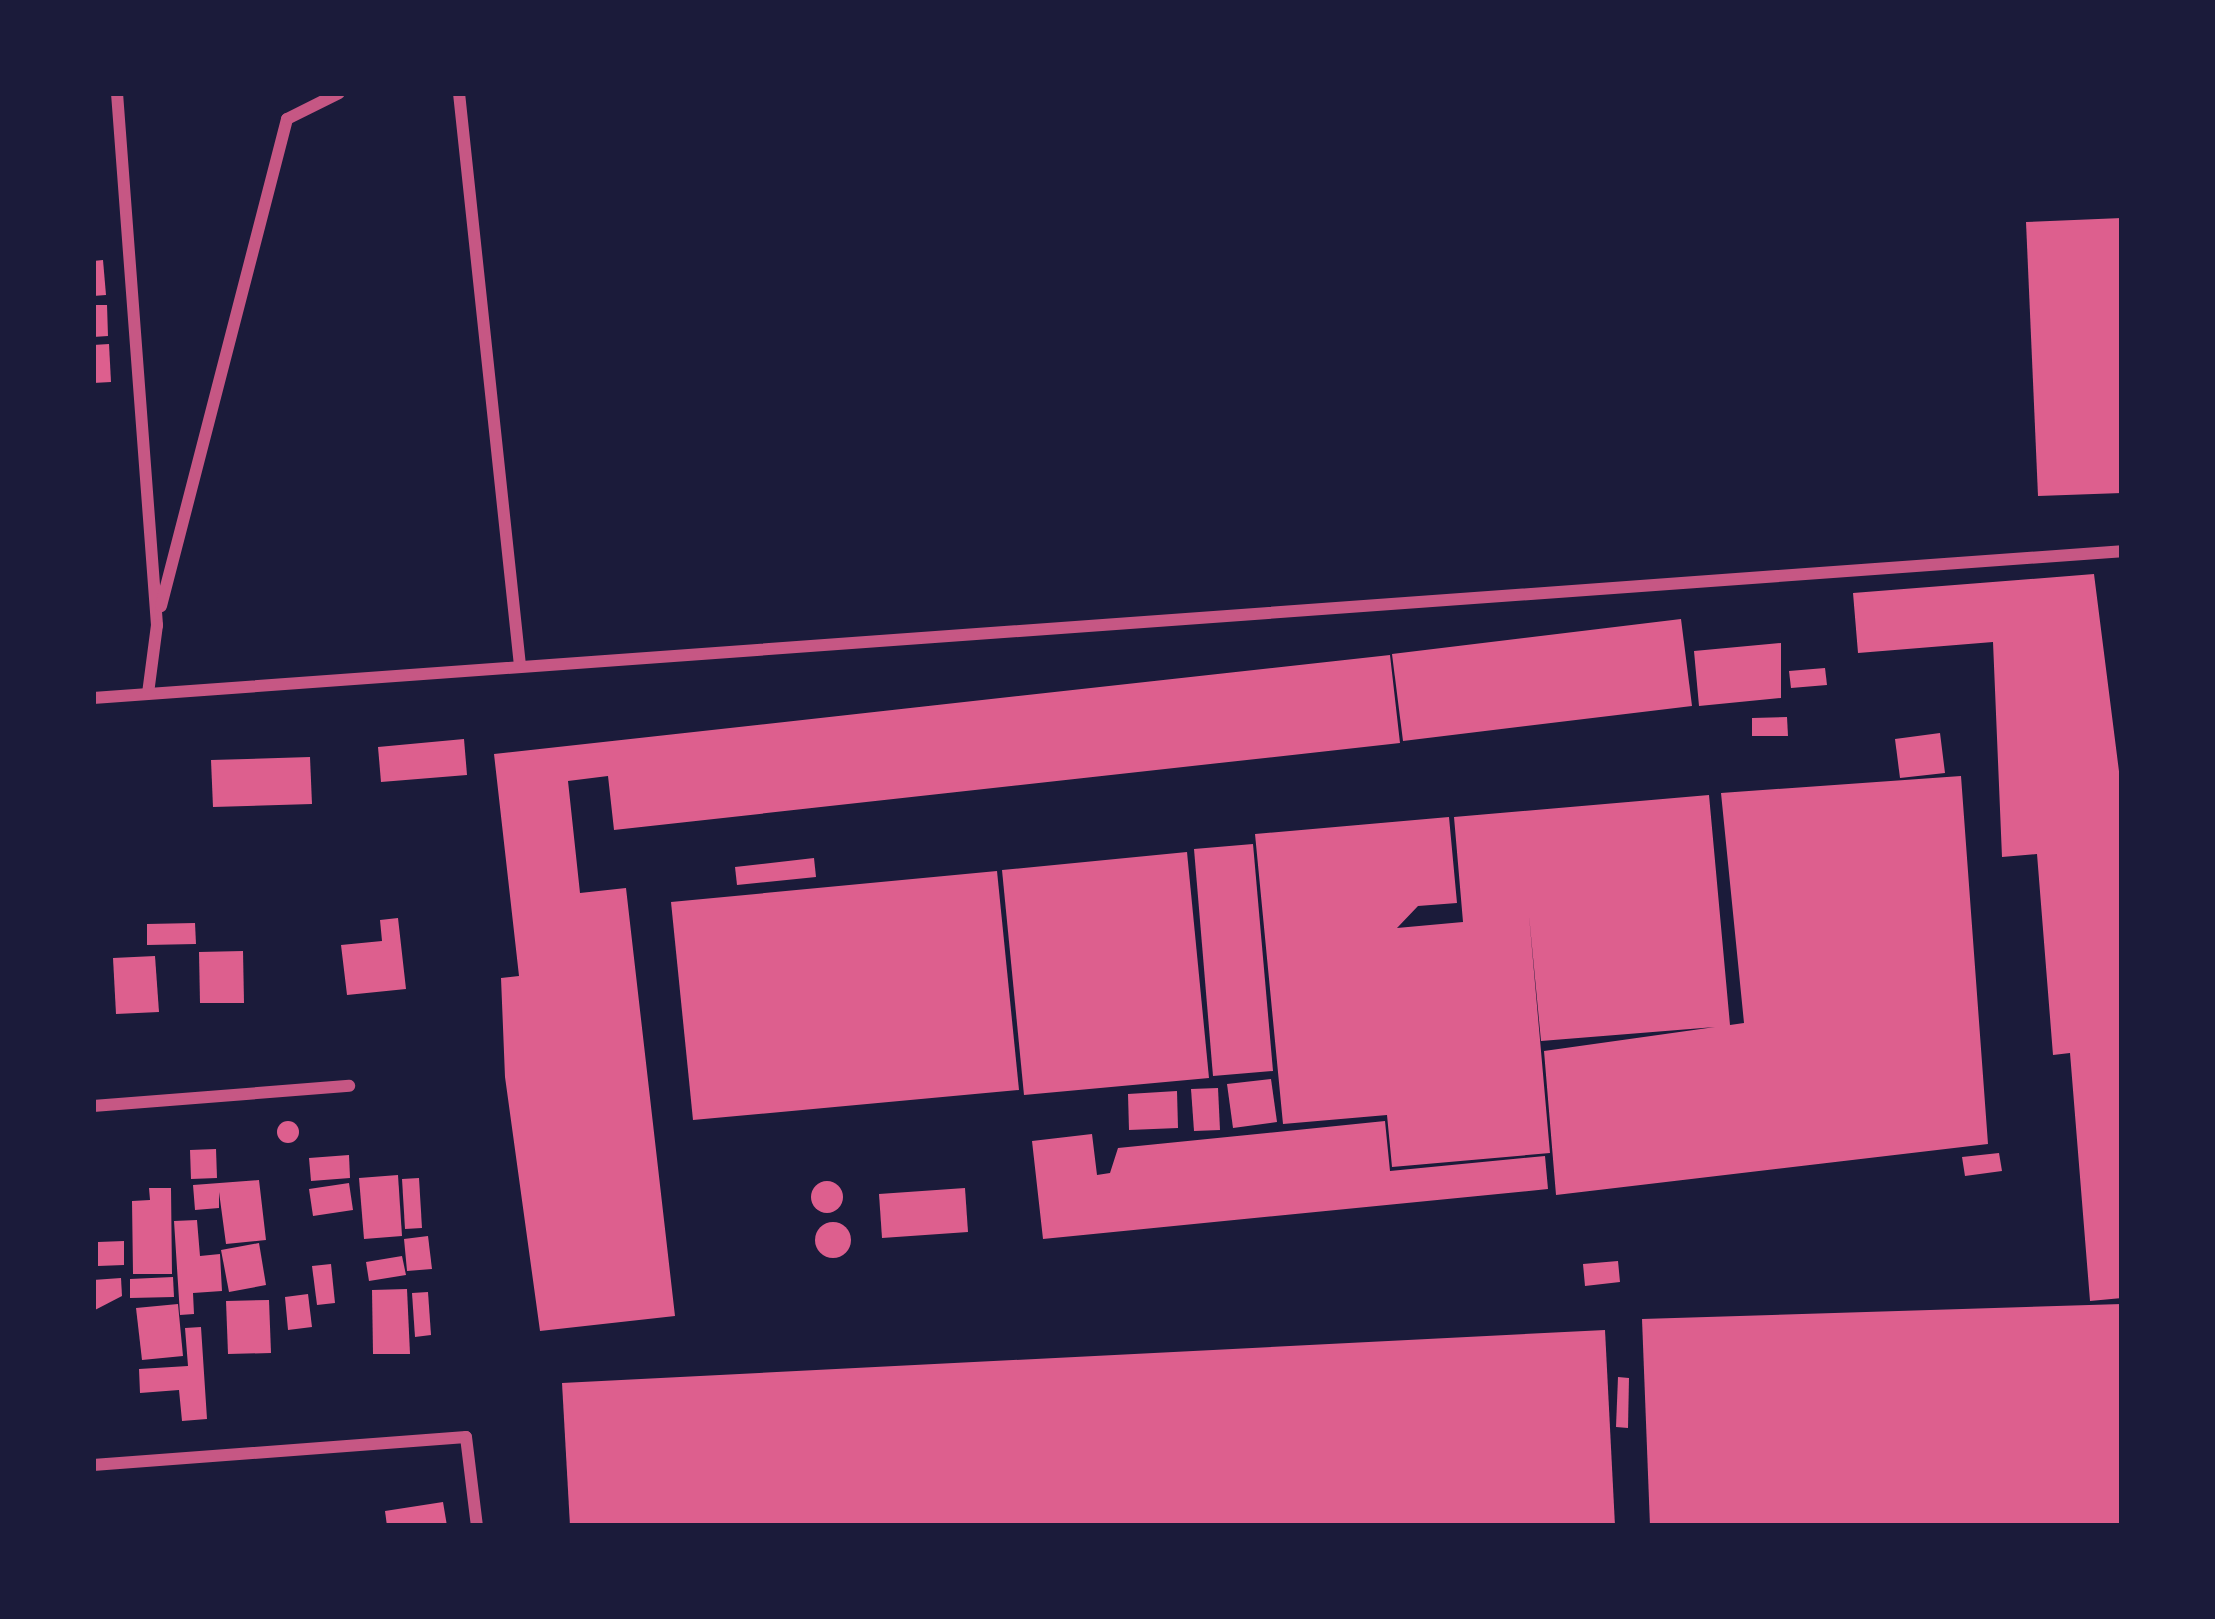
<!DOCTYPE html>
<html>
<head>
<meta charset="utf-8">
<style>
	body { margin:0 }
	#map { position:relative; width:2215px; height:1619px; overflow:hidden; background:#1b1b3a; font-family:Roboto,sans-serif }
	div>[style] { position:absolute }
	.building>* { inset:0; background:#dd5f8e }
	.round { border-radius:50% }
	.minor>* { height:12px; margin:-6px; padding:0 6px; transform-origin:6px; border-radius:6px; background:#c65784 }
	span { translate:-50% -50%; white-space:nowrap; text-align:center; line-height:1.15; -webkit-text-stroke:12px #1b1b3a; paint-order:stroke }
	.frame { position:absolute; inset:0; border:96px solid #1b1b3a; pointer-events:none }
</style>
</head>
<body>
<div id="map">
	<div class="building">
		<i style="clip-path:polygon(2122px 218px,2122px 493px,2038px 496px,2026px 222px)"></i>
		<i style="clip-path:polygon(103px 260px,106px 295px,93px 296px,93px 261px)"></i>
		<i style="clip-path:polygon(93px 305px,107px 305px,108px 336px,93px 337px)"></i>
		<i style="clip-path:polygon(109px 344px,111px 382px,93px 383px,93px 345px)"></i>
		<i style="clip-path:polygon(2094px 574px,2122px 795px,2122px 1298px,2090px 1301px,2070px 1053px,2053px 1055px,2037px 854px,2002px 857px,1993px 642px,1858px 653px,1853px 593px)"></i>
		<i style="clip-path:polygon(1681px 619px,1692px 706px,1403px 741px,1392px 654px)"></i>
		<i style="clip-path:polygon(1781px 643px,1781px 698px,1699px 706px,1694px 651px)"></i>
		<i style="clip-path:polygon(1390px 655px,1400px 743px,614px 830px,608px 776px,568px 781px,580px 893px,626px 888px,675px 1316px,540px 1331px,505px 1077px,501px 978px,519px 976px,494px 754px)"></i>
		<i style="clip-path:polygon(1825px 668px,1827px 685px,1791px 688px,1789px 671px)"></i>
		<i style="clip-path:polygon(1787px 717px,1788px 736px,1752px 736px,1752px 718px)"></i>
		<i style="clip-path:polygon(1940px 733px,1945px 773px,1900px 778px,1895px 739px)"></i>
		<i style="clip-path:polygon(464px 739px,467px 775px,381px 782px,378px 747px)"></i>
		<i style="clip-path:polygon(310px 757px,312px 804px,213px 807px,211px 760px)"></i>
		<i style="clip-path:polygon(1961px 776px,1988px 1144px,1556px 1195px,1544px 1051px,1715px 1027px,1541px 1041px,1529px 915px,1550px 1153px,1392px 1167px,1387px 1115px,1283px 1124px,1255px 834px,1449px 817px,1457px 903px,1418px 906px,1397px 928px,1463px 922px,1454px 817px,1709px 795px,1730px 1025px,1744px 1023px,1721px 793px)"></i>
		<i style="clip-path:polygon(1253px 844px,1273px 1071px,1213px 1076px,1194px 849px)"></i>
		<i style="clip-path:polygon(1187px 852px,1209px 1078px,1024px 1095px,1002px 870px)"></i>
		<i style="clip-path:polygon(814px 858px,816px 877px,737px 885px,735px 867px)"></i>
		<i style="clip-path:polygon(997px 871px,1019px 1090px,693px 1120px,671px 902px)"></i>
		<i style="clip-path:polygon(398px 918px,406px 989px,347px 995px,341px 945px,382px 941px,380px 920px)"></i>
		<i style="clip-path:polygon(195px 923px,196px 944px,147px 945px,147px 924px)"></i>
		<i style="clip-path:polygon(243px 951px,244px 1003px,200px 1003px,199px 952px)"></i>
		<i style="clip-path:polygon(155px 956px,159px 1012px,116px 1014px,113px 958px)"></i>
		<i style="clip-path:polygon(1271px 1079px,1277px 1122px,1233px 1128px,1227px 1084px)"></i>
		<i style="clip-path:polygon(1218px 1088px,1220px 1130px,1194px 1131px,1191px 1089px)"></i>
		<i style="clip-path:polygon(1177px 1091px,1178px 1128px,1129px 1130px,1128px 1094px)"></i>
		<i style="clip-path:polygon(1385px 1121px,1390px 1171px,1545px 1156px,1548px 1189px,1043px 1239px,1032px 1141px,1092px 1134px,1097px 1175px,1110px 1173px,1118px 1148px)"></i>
		<i class="round" style="left:277px;top:1121px;width:22px;height:22px"></i>
		<i style="clip-path:polygon(216px 1149px,217px 1178px,191px 1179px,190px 1150px)"></i>
		<i style="clip-path:polygon(1999px 1153px,2002px 1171px,1965px 1176px,1962px 1157px)"></i>
		<i style="clip-path:polygon(349px 1155px,350px 1178px,311px 1181px,309px 1158px)"></i>
		<i style="clip-path:polygon(398px 1175px,402px 1236px,364px 1239px,359px 1178px)"></i>
		<i style="clip-path:polygon(419px 1178px,422px 1228px,405px 1229px,402px 1179px)"></i>
		<i style="clip-path:polygon(259px 1180px,266px 1240px,226px 1244px,219px 1192px,219px 1208px,195px 1210px,193px 1185px)"></i>
		<i class="round" style="left:811px;top:1181px;width:32px;height:32px"></i>
		<i style="clip-path:polygon(349px 1183px,353px 1210px,313px 1216px,309px 1189px)"></i>
		<i style="clip-path:polygon(149px 1188px,171px 1188px,172px 1274px,133px 1274px,132px 1201px,150px 1200px)"></i>
		<i style="clip-path:polygon(965px 1188px,968px 1232px,882px 1238px,879px 1194px)"></i>
		<i style="clip-path:polygon(197px 1220px,200px 1256px,220px 1254px,222px 1291px,193px 1293px,194px 1314px,180px 1315px,174px 1221px)"></i>
		<i class="round" style="left:815px;top:1222px;width:36px;height:36px"></i>
		<i style="clip-path:polygon(428px 1236px,432px 1269px,407px 1271px,404px 1239px)"></i>
		<i style="clip-path:polygon(124px 1241px,124px 1265px,98px 1266px,98px 1242px)"></i>
		<i style="clip-path:polygon(259px 1243px,266px 1285px,229px 1292px,221px 1250px)"></i>
		<i style="clip-path:polygon(402px 1256px,406px 1275px,369px 1281px,366px 1262px)"></i>
		<i style="clip-path:polygon(1618px 1261px,1620px 1282px,1585px 1286px,1583px 1264px)"></i>
		<i style="clip-path:polygon(331px 1264px,335px 1303px,317px 1305px,312px 1266px)"></i>
		<i style="clip-path:polygon(173px 1277px,174px 1297px,130px 1298px,130px 1279px)"></i>
		<i style="clip-path:polygon(121px 1278px,122px 1296px,93px 1311px,93px 1280px)"></i>
		<i style="clip-path:polygon(407px 1289px,410px 1354px,373px 1354px,372px 1290px)"></i>
		<i style="clip-path:polygon(428px 1292px,431px 1335px,415px 1337px,412px 1293px)"></i>
		<i style="clip-path:polygon(308px 1294px,312px 1327px,288px 1330px,285px 1297px)"></i>
		<i style="clip-path:polygon(269px 1300px,271px 1353px,228px 1354px,226px 1301px)"></i>
		<i style="clip-path:polygon(178px 1304px,183px 1356px,142px 1360px,136px 1308px)"></i>
		<i style="clip-path:polygon(2122px 1304px,2122px 1526px,1650px 1526px,1642px 1319px)"></i>
		<i style="clip-path:polygon(201px 1327px,207px 1419px,182px 1421px,179px 1390px,140px 1393px,139px 1369px,188px 1366px,185px 1328px)"></i>
		<i style="clip-path:polygon(1605px 1330px,1615px 1526px,570px 1526px,562px 1383px)"></i>
		<i style="clip-path:polygon(1618px 1377px,1629px 1378px,1628px 1428px,1616px 1427px)"></i>
		<i style="clip-path:polygon(443px 1502px,447px 1526px,387px 1526px,385px 1511px)"></i>
	</div>
	<div class="minor">
		<i style="left:117px;top:93px;width:534px;rotate:85.7deg"></i>
		<i style="left:157px;top:625px;width:69px;rotate:97.5deg"></i>
		<i style="left:459px;top:93px;width:576px;rotate:83.92deg"></i>
		<i style="left:161px;top:606px;width:503px;rotate:-75.49deg"></i>
		<i style="left:287px;top:119px;width:58px;rotate:-26.6deg"></i>
		<i style="left:93px;top:698px;width:2034px;rotate:-4.14deg"></i>
		<i style="left:93px;top:1106px;width:257px;rotate:-4.5deg"></i>
		<i style="left:93px;top:1465px;width:374px;rotate:-4.3deg"></i>
		<i style="left:466px;top:1437px;width:90px;rotate:83deg"></i>
	</div>
	<div class="frame"></div>
</div>
</body>
</html>
